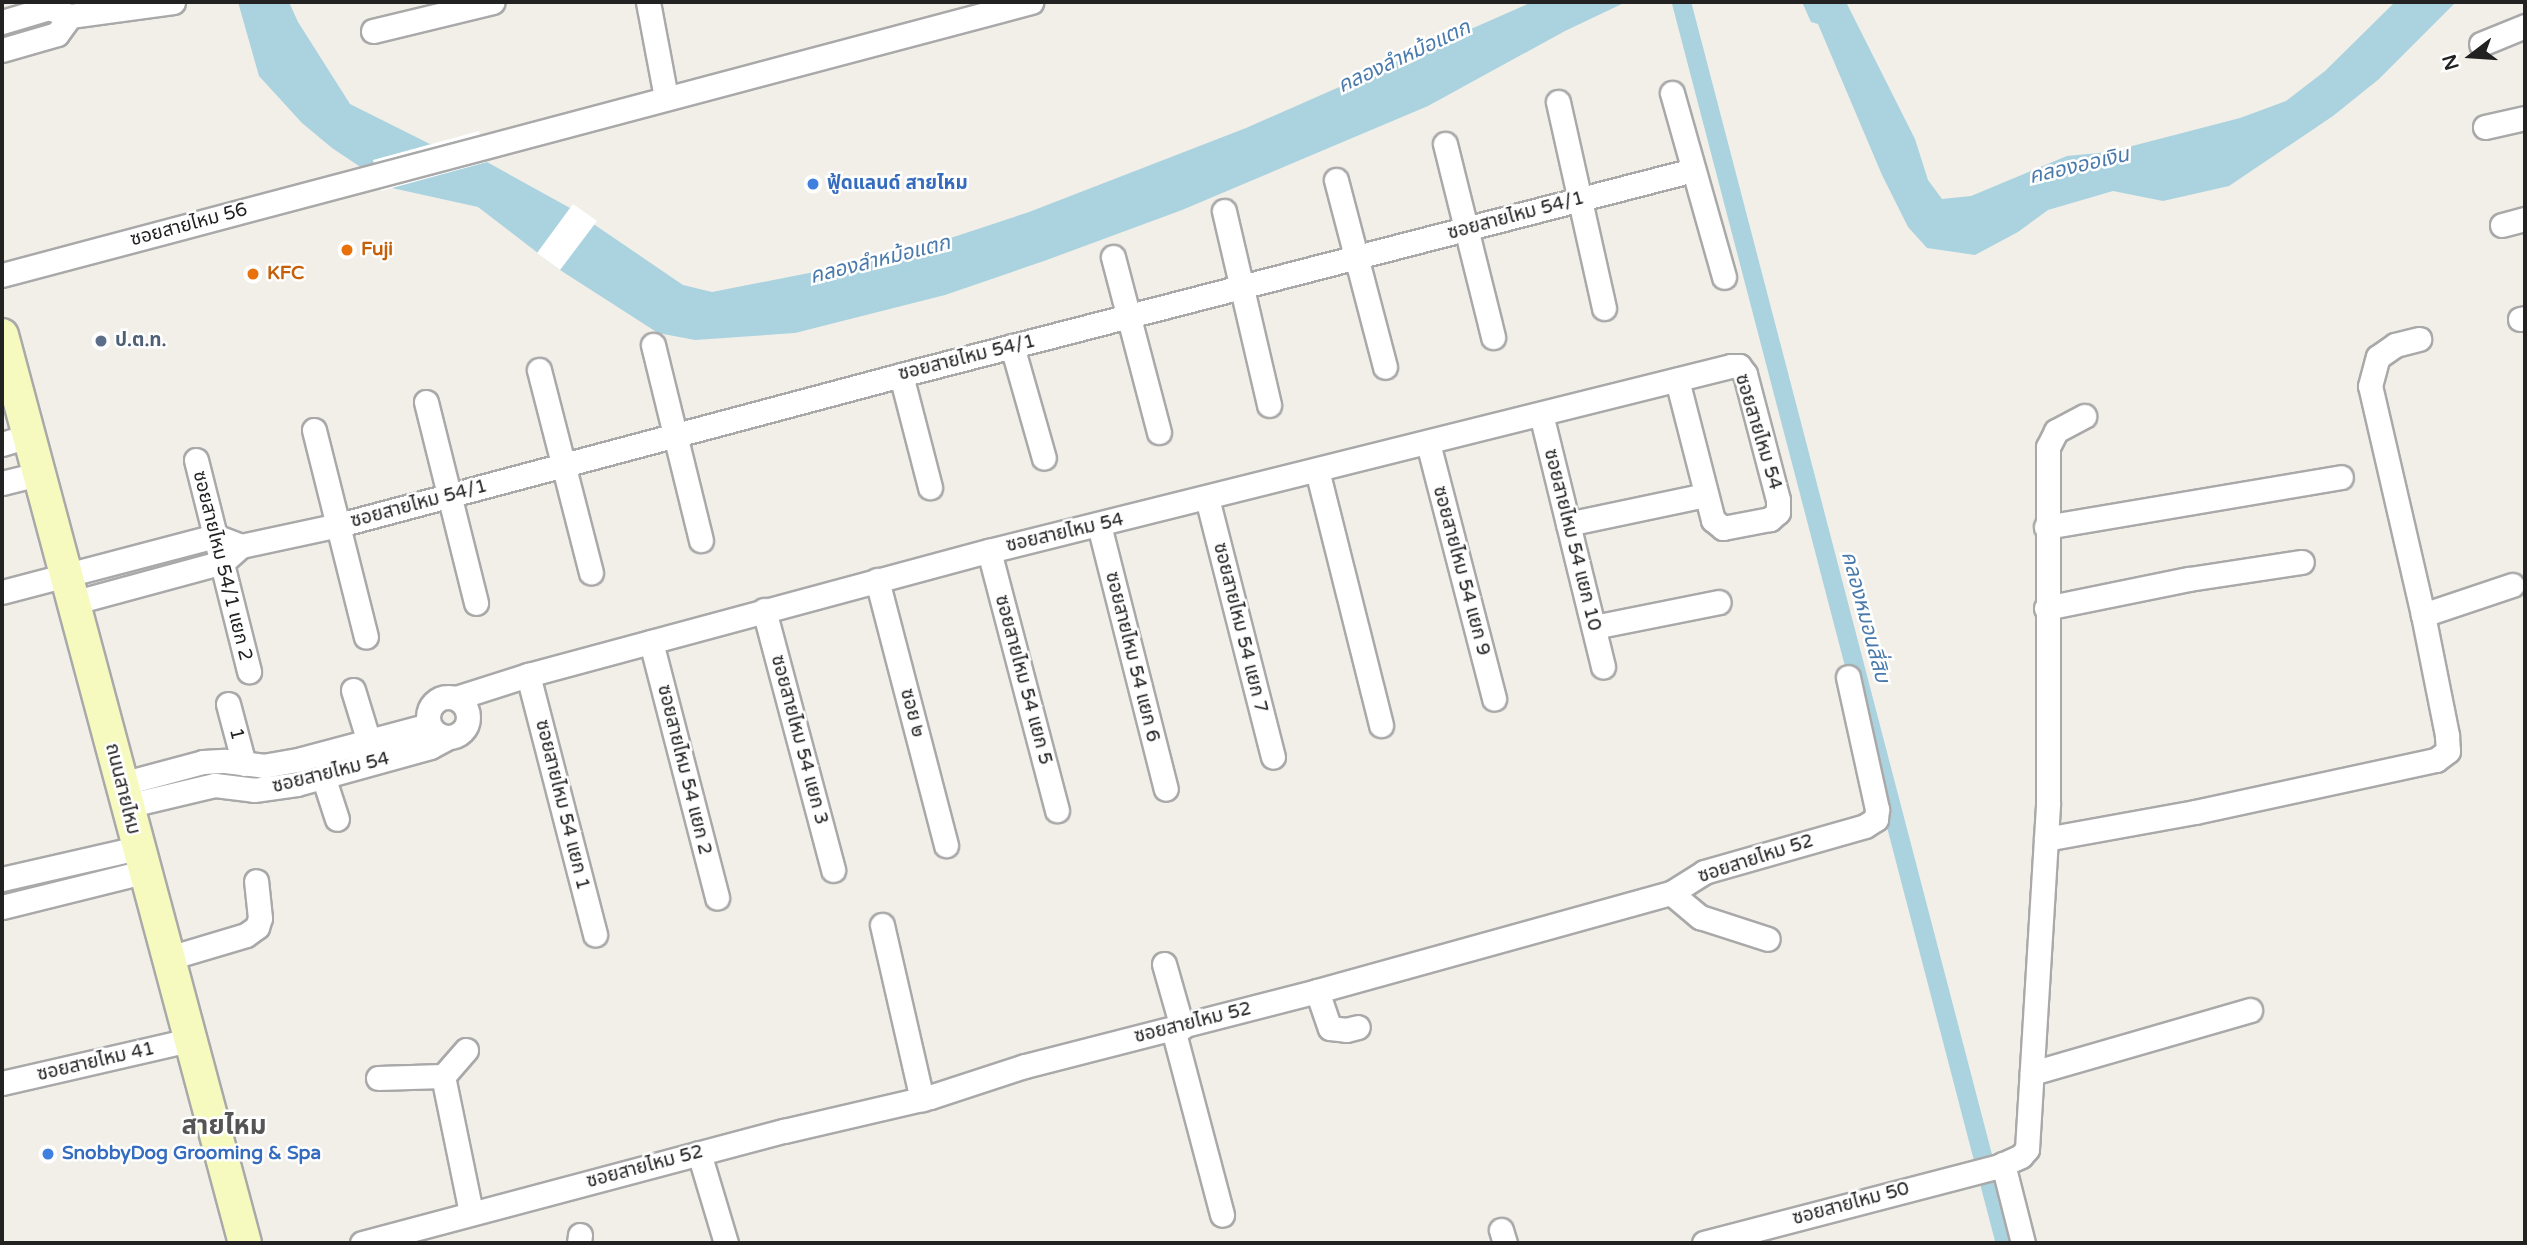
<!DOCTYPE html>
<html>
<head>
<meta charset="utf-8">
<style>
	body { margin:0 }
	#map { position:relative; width:2527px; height:1245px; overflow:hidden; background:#f2efe9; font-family:"Varela Round","Noto Sans Thai",sans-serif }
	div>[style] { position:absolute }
	.water>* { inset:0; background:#aad3df }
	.pier>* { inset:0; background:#fff }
	.canal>* { height:19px; margin:-9.5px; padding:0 9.5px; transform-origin:9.5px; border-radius:9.5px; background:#aad3df }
	.roads { filter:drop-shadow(2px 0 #a9a9a9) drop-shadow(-2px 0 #a9a9a9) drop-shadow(0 2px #a9a9a9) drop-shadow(0 -2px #a9a9a9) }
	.street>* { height:23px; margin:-11.5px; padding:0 11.5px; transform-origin:11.5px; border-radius:11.5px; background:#fff }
	.street>.ring { margin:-11.5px; padding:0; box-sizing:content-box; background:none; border:23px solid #fff; border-radius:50% }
	.secondary>* { height:32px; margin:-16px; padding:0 16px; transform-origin:16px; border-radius:16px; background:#f7fabf }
	.dots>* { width:19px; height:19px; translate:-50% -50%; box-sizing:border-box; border:4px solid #fff; border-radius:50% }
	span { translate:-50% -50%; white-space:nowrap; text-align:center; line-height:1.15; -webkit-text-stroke:5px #fff; paint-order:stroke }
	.shop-label { font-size:19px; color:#366cbe; font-weight:700 }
	.left { translate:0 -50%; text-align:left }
	.street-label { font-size:19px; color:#222 }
	.food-label { font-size:19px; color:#c56008; font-weight:700 }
	.service-label { font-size:19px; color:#4e5e75; font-weight:700 }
	.water-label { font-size:21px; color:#4a7aab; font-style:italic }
	.district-label { font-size:26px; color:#555; font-weight:700 }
	.frame { position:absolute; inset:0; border:4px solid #222; pointer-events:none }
	.north { position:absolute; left:2436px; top:21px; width:70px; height:70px; -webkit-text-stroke:5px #fff; paint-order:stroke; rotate:253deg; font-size:19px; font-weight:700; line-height:28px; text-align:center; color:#222 }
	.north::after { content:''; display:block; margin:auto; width:24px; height:32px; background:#222; clip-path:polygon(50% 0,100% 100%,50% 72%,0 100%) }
</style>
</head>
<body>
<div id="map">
	<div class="water">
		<i style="clip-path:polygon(238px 2px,289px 2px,298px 22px,350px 104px,430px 144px,487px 162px,570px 208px,683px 285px,712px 292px,896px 256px,1029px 212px,1246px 128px,1532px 2px,1626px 2px,1565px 31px,1428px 106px,1182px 210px,1044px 261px,945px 295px,795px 333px,695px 340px,658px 333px,560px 270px,478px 207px,392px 188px,332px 148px,302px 123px,259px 76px)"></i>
		<i style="clip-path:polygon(1802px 2px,1846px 2px,1915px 139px,1928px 180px,1942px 199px,1971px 196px,2067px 156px,2109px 152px,2240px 118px,2286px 101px,2325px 71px,2395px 2px,2456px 2px,2379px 79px,2333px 116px,2229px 186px,2163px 201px,2113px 191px,2048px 210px,2018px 232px,1975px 255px,1927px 248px,1908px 227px,1882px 175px,1818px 24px,1811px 22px)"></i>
	</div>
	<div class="pier">
		<i style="clip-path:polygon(479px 131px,487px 162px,381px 191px,373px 160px)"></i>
		<i style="clip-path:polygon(573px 204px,597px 221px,560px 270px,537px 253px)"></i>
	</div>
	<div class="canal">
		<i style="left:1681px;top:2px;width:1283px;rotate:75.37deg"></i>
	</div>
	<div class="roads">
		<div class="street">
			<i style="left:648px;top:2px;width:97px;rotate:79.3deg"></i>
			<i style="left:2px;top:22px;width:49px;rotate:-16.6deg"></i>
			<i style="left:49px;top:8px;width:22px;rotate:21deg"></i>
			<i style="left:70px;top:16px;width:104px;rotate:-7.7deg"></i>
			<i style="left:373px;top:31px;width:123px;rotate:-13.6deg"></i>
			<i style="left:2481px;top:44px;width:48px;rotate:-22.2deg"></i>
			<i style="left:2px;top:50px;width:57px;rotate:-16.2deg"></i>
			<i style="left:57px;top:34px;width:22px;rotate:-54deg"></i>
			<i style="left:1672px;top:93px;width:191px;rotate:74.2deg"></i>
			<i style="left:1558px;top:102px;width:211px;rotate:77.4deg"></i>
			<i style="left:2485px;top:127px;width:41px;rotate:-12.7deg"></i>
			<i style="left:1445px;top:144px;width:199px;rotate:76deg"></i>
			<i style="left:1336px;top:180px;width:193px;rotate:75.3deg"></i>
			<i style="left:1224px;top:211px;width:199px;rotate:76.9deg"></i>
			<i style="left:2502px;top:225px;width:24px;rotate:-15deg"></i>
			<i style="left:1113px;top:257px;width:181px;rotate:75.3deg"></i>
			<i style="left:2px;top:275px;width:1065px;rotate:-14.86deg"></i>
			<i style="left:2520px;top:319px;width:5px;rotate:-11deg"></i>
			<i style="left:653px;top:345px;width:201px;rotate:76.2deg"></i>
			<i style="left:1012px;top:346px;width:116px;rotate:74.1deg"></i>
			<i style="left:539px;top:370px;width:209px;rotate:75.6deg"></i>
			<i style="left:901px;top:375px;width:116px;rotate:75.5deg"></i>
			<i style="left:426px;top:402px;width:207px;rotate:76deg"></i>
			<i style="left:1541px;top:414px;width:260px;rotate:76.2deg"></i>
			<i style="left:314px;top:430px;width:213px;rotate:75.9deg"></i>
			<i style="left:1428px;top:443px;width:264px;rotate:75.5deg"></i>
			<i style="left:2px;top:444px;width:28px;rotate:-17deg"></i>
			<i style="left:196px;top:460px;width:218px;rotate:75.9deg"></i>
			<i style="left:1317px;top:470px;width:263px;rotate:75.9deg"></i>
			<i style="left:2px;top:483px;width:38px;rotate:-14deg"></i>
			<i style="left:1207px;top:498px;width:267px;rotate:75.7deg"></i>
			<i style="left:1568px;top:524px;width:141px;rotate:-11.9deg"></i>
			<i style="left:1099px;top:525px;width:272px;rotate:75.8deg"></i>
			<i style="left:2046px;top:527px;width:299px;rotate:-9.6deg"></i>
			<i style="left:989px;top:551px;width:268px;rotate:75.3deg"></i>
			<i style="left:877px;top:580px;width:274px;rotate:75.4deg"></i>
			<i style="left:2px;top:592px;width:220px;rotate:-14.7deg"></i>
			<i style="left:215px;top:536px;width:28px;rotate:21deg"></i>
			<i style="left:72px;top:603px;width:156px;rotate:-15.2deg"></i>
			<i style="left:223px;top:562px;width:24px;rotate:-42deg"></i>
			<i style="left:241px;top:546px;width:100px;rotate:-12.1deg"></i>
			<i style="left:339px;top:525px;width:582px;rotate:-14.94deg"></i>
			<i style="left:901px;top:375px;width:818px;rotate:-14.51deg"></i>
			<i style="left:2046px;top:608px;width:146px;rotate:-11.5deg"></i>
			<i style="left:2189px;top:579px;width:114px;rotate:-8.6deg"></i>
			<i style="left:764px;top:610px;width:269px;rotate:75.1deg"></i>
			<i style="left:2423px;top:615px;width:94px;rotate:-18.6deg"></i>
			<i style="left:1594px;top:627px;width:127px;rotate:-11.3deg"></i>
			<i style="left:651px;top:642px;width:264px;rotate:75.5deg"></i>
			<i style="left:528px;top:675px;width:268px;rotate:75.5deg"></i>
			<i style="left:353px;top:690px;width:54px;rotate:72.9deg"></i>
			<i class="ring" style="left:428px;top:697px;width:17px;height:17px"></i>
			<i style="left:456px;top:698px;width:76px;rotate:-17.7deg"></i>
			<i style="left:528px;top:675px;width:477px;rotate:-15.1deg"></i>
			<i style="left:989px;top:551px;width:765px;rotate:-14deg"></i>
			<i style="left:1731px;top:366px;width:8px"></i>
			<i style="left:1739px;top:366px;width:10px;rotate:53deg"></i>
			<i style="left:1745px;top:374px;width:130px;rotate:75.3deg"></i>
			<i style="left:1778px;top:500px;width:12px;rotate:90deg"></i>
			<i style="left:1778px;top:512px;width:11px;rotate:139deg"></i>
			<i style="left:1770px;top:519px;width:48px;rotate:169.2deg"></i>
			<i style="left:1723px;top:528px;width:13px;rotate:-141deg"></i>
			<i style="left:1713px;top:520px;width:145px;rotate:-104.4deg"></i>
			<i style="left:228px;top:704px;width:62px;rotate:75.1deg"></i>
			<i style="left:323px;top:776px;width:45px;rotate:72deg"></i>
			<i style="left:121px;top:784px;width:85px;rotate:-15deg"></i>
			<i style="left:203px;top:762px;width:22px;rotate:-3deg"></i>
			<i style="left:225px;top:761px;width:38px;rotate:7deg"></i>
			<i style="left:263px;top:766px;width:39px;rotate:-10deg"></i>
			<i style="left:301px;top:759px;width:132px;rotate:-14.9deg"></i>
			<i style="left:126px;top:806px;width:91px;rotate:-13.3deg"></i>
			<i style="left:215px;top:785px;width:39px;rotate:7deg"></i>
			<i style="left:254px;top:790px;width:43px;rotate:-7.9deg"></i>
			<i style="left:297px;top:784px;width:138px;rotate:-15.5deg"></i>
			<i style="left:430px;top:747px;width:19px;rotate:-28deg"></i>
			<i style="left:2046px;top:839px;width:151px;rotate:-10.3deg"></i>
			<i style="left:2195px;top:812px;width:247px;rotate:-12.2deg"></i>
			<i style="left:2436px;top:760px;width:15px;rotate:-37deg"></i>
			<i style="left:2448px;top:751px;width:16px;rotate:-94deg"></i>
			<i style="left:2447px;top:735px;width:122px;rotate:-101.3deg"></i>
			<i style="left:2423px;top:615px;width:235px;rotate:-103deg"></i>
			<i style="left:2370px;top:386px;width:30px;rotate:-75deg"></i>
			<i style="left:2378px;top:357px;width:21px;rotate:-35deg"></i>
			<i style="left:2395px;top:345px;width:25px;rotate:-14deg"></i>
			<i style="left:2px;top:879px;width:139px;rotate:-12.9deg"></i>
			<i style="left:1671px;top:893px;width:38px;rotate:40deg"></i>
			<i style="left:1700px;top:917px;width:71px;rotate:17.9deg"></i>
			<i style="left:2px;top:907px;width:145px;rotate:-13.9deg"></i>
			<i style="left:882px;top:925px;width:179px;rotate:77.1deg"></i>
			<i style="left:169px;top:958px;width:80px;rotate:-16.6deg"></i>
			<i style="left:246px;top:935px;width:14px;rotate:-36deg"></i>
			<i style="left:257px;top:927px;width:9px;rotate:-72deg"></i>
			<i style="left:260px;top:918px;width:37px;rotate:-96deg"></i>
			<i style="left:1164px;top:964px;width:66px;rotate:74.1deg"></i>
			<i style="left:1317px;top:991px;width:39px;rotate:71deg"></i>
			<i style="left:1330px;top:1028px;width:16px;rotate:7deg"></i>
			<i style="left:1346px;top:1030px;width:12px;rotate:-14deg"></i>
			<i style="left:1173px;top:1029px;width:192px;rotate:75.2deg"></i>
			<i style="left:466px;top:1050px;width:35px;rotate:131deg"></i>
			<i style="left:443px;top:1076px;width:140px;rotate:78.4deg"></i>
			<i style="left:2032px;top:1073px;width:227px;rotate:-16.1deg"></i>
			<i style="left:378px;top:1078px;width:65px;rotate:-1.8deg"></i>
			<i style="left:2px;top:1083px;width:193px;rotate:-12.9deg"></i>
			<i style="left:699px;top:1153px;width:94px;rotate:73.3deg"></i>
			<i style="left:2003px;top:1164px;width:81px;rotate:75.8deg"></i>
			<i style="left:1501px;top:1230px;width:14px;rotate:73deg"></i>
			<i style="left:362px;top:1243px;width:437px;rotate:-14.9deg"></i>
			<i style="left:784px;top:1131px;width:150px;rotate:-13.1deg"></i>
			<i style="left:930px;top:1097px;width:100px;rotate:-18.1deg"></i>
			<i style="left:1025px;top:1066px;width:301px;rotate:-14.4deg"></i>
			<i style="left:1317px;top:991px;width:367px;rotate:-15.5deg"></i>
			<i style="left:1671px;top:893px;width:39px;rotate:-32deg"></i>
			<i style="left:1704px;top:872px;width:167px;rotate:-15.9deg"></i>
			<i style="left:1865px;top:826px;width:13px;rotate:-32deg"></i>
			<i style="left:1876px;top:819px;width:10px;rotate:-84deg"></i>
			<i style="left:1877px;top:809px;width:135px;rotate:-102.4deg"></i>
			<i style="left:579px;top:1243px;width:8px;rotate:-83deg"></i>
			<i style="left:1704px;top:1243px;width:305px;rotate:-14.6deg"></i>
			<i style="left:1999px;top:1166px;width:24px;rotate:-24deg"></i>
			<i style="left:2021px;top:1156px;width:9px;rotate:-49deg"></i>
			<i style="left:2027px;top:1149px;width:347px;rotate:-86.5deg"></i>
			<i style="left:2048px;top:803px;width:356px;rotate:-90deg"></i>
			<i style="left:2048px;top:447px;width:18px;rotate:-63deg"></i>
			<i style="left:2056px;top:431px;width:32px;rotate:-28deg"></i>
		</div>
		<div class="secondary">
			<i style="left:2px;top:335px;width:940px;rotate:75.02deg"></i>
		</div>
	</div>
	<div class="dots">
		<i style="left:813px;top:184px;background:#3f7fe0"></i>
		<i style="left:347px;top:250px;background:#e8710a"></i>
		<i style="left:253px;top:274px;background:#e8710a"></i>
		<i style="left:101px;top:341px;background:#5c6f8a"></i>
		<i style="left:48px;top:1154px;background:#3f7fe0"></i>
	</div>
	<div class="shop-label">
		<span class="left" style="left:827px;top:184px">ฟู้ดแลนด์ สายไหม</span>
		<span class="left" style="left:62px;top:1154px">SnobbyDog Grooming &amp; Spa</span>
	</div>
	<div class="street-label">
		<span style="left:1516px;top:216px;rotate:-15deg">ซอยสายไหม 54/1</span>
		<span style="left:189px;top:225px;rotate:-15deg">ซอยสายไหม 56</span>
		<span style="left:967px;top:358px;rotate:-14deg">ซอยสายไหม 54/1</span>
		<span style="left:1758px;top:432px;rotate:73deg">ซอยสายไหม 54</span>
		<span style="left:419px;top:504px;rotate:-15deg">ซอยสายไหม 54/1</span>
		<span style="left:1065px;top:533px;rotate:-13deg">ซอยสายไหม 54</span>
		<span style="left:1572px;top:540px;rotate:76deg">ซอยสายไหม 54 แยก 10</span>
		<span style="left:222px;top:566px;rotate:76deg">ซอยสายไหม 54/1 แยก 2</span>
		<span style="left:1461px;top:571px;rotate:75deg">ซอยสายไหม 54 แยก 9</span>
		<span style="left:1240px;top:628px;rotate:76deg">ซอยสายไหม 54 แยก 7</span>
		<span style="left:1132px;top:657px;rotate:76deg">ซอยสายไหม 54 แยก 6</span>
		<span style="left:1023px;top:680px;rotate:75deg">ซอยสายไหม 54 แยก 5</span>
		<span style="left:912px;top:713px;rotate:75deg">ซอย ๒</span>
		<span style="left:236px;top:734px;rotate:76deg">1</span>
		<span style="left:799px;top:740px;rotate:75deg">ซอยสายไหม 54 แยก 3</span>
		<span style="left:684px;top:770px;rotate:76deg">ซอยสายไหม 54 แยก 2</span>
		<span style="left:331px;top:773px;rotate:-14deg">ซอยสายไหม 54</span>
		<span style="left:122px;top:789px;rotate:76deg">ถนนสายไหม</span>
		<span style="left:562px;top:805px;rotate:76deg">ซอยสายไหม 54 แยก 1</span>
		<span style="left:1756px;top:859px;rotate:-18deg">ซอยสายไหม 52</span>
		<span style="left:1193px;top:1023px;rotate:-14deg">ซอยสายไหม 52</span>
		<span style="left:96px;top:1062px;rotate:-13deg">ซอยสายไหม 41</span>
		<span style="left:645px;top:1167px;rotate:-15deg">ซอยสายไหม 52</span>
		<span style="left:1851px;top:1204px;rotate:-15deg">ซอยสายไหม 50</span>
	</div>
	<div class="food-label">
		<span class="left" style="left:361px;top:250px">Fuji</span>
		<span class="left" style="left:267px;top:274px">KFC</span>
	</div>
	<div class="service-label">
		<span class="left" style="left:115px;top:341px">ป.ต.ท.</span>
	</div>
	<div class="water-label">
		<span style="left:1404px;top:57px;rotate:-25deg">คลองลำหม้อแตก</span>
		<span style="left:2079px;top:166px;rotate:-13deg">คลองออเงิน</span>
		<span style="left:880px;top:260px;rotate:-14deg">คลองลำหม้อแตก</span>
		<span style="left:1865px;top:617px;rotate:75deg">คลองหมอนสี่สิบ</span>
	</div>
	<div class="district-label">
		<span style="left:224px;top:1126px">สายไหม</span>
	</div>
	<div class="frame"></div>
	<div class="north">N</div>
</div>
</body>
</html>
